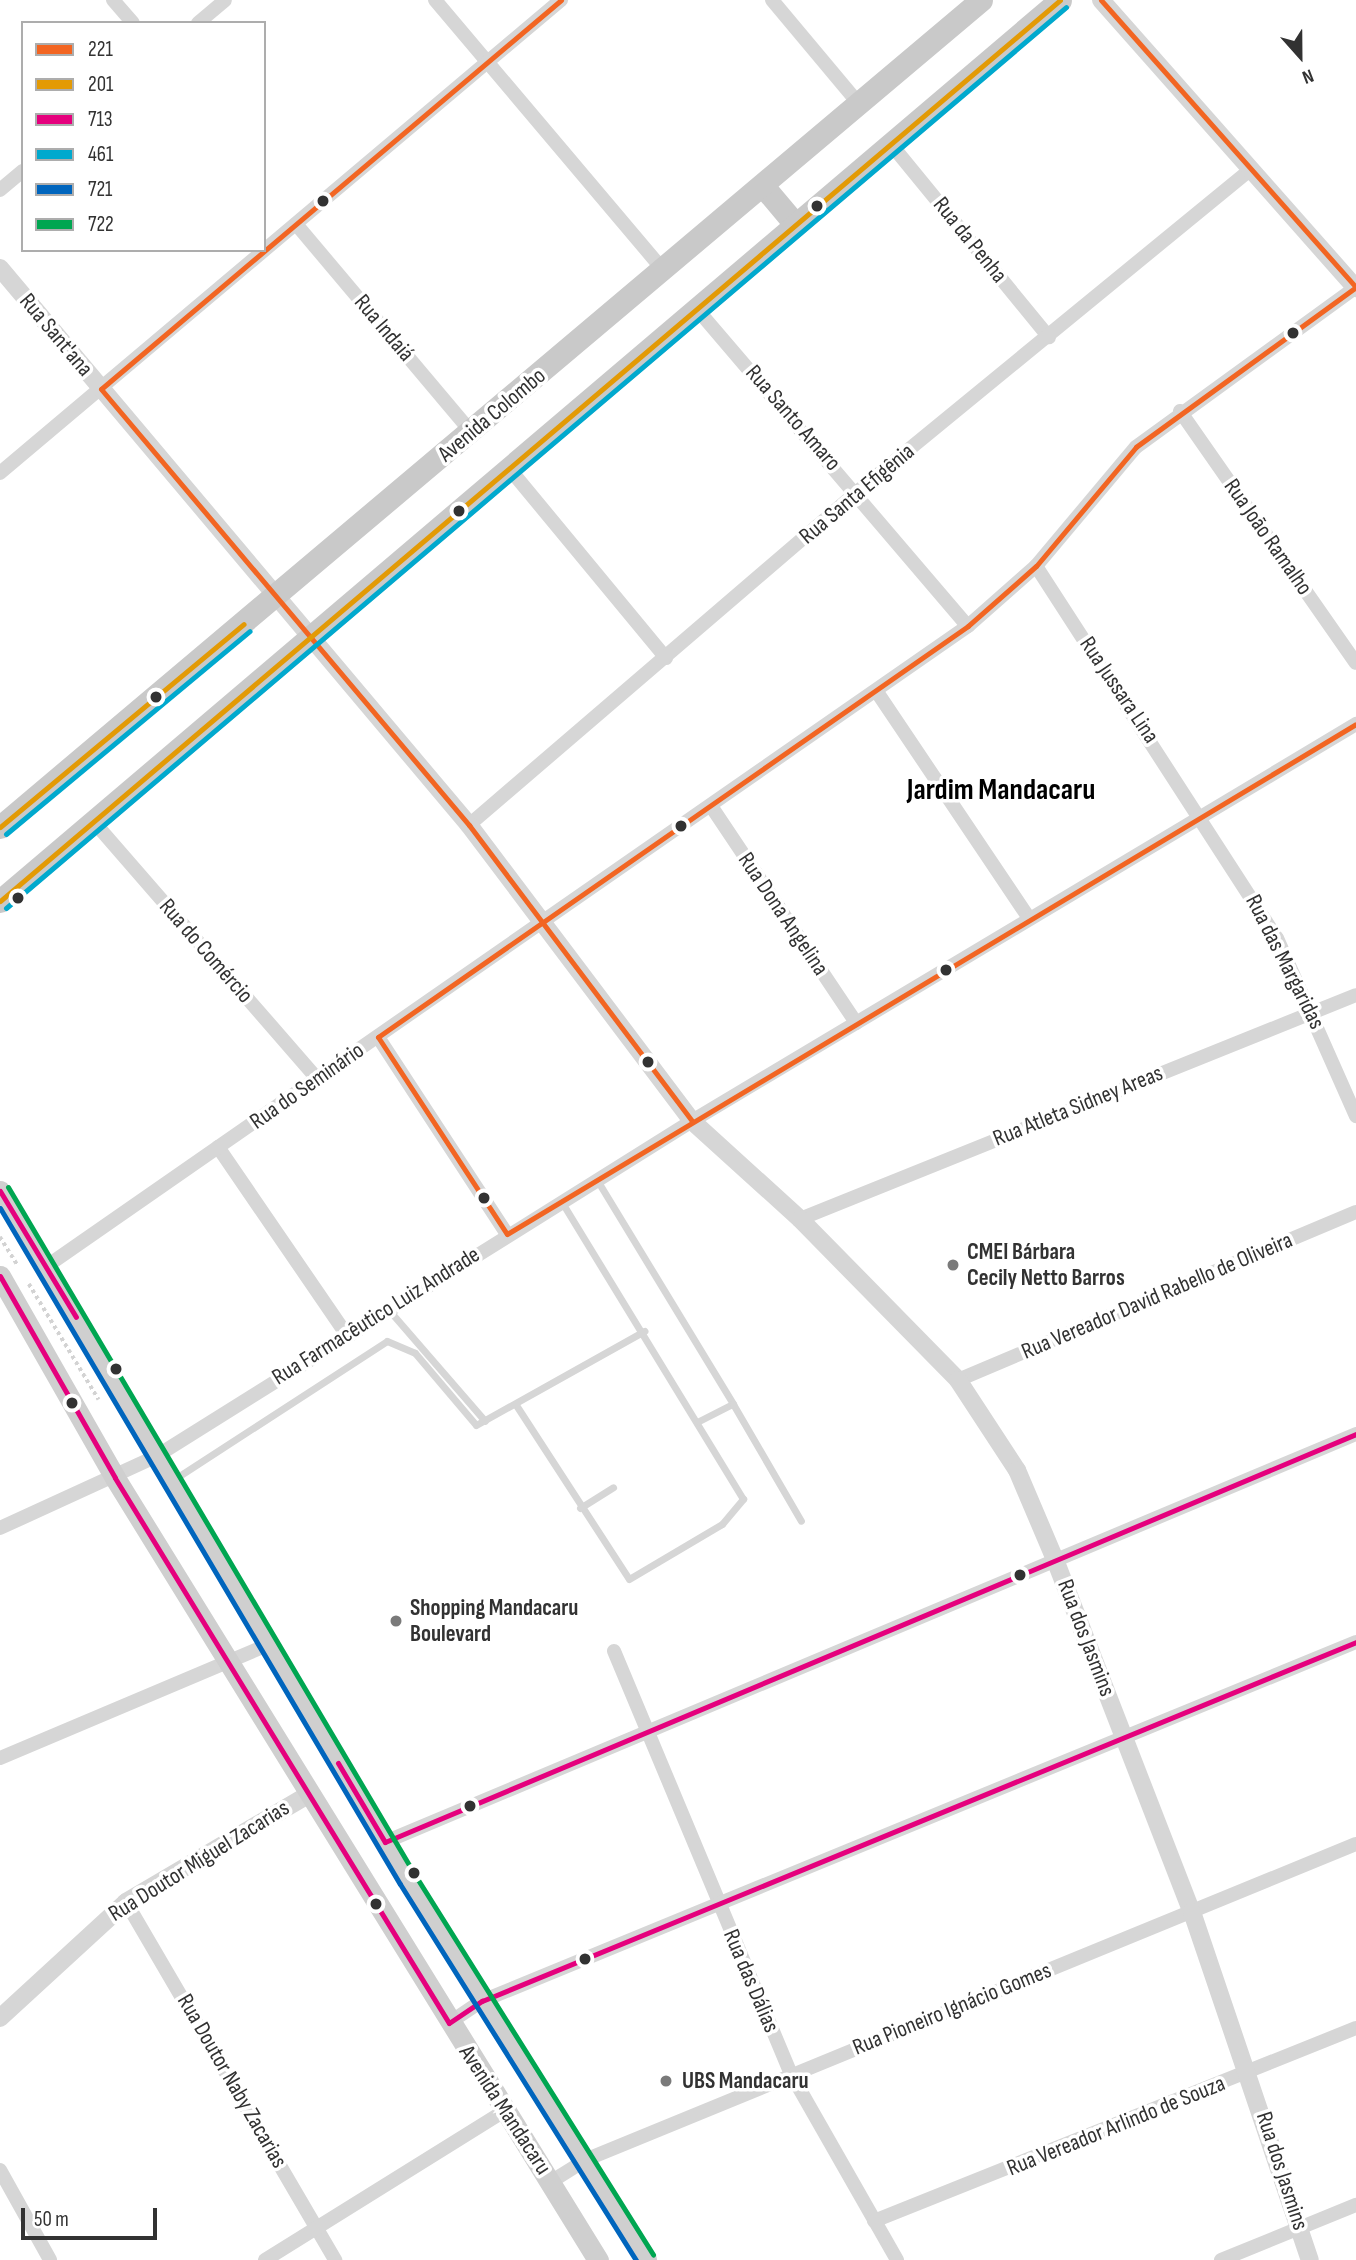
<!DOCTYPE html>
<html>
<head>
<meta charset="utf-8">
<style>
	body { margin:0 }
	#map { position:relative; width:1356px; height:2260px; overflow:hidden; background:#fff; font-family:"Sofia Sans Condensed",sans-serif }
	div>[style] { position:absolute }
	.path>* { height:3.5px; margin-top:-1.75px; transform-origin:0; background:repeating-linear-gradient(90deg,#d3d3d3 0 3.5px,transparent 0 7px) }
	.service>* { height:7px; margin:-3.5px; padding:0 3.5px; transform-origin:3.5px; border-radius:3.5px; background:#d6d6d6 }
	.minor>* { height:14px; margin:-7px; padding:0 7px; transform-origin:7px; border-radius:7px; background:#d6d6d6 }
	.tertiary>* { height:18px; margin:-9px; padding:0 9px; transform-origin:9px; border-radius:9px; background:#d6d6d6 }
	.secondary>* { height:21px; margin:-10.5px; padding:0 10.5px; transform-origin:10.5px; border-radius:10.5px; background:#cfcfcf }
	.primary>* { height:23px; margin:-11.5px; padding:0 11.5px; transform-origin:11.5px; border-radius:11.5px; background:#c9c9c9 }
	.bus-1>* { height:5px; margin:-2.5px; padding:0 2.5px; transform-origin:2.5px; border-radius:2.5px; background:#f26522 }
	.bus-2>* { height:5px; margin:-2.5px; padding:0 2.5px; transform-origin:2.5px; border-radius:2.5px; background:#e39a05 }
	.bus-3>* { height:5px; margin:-2.5px; padding:0 2.5px; transform-origin:2.5px; border-radius:2.5px; background:#e5007d }
	.bus-4>* { height:5px; margin:-2.5px; padding:0 2.5px; transform-origin:2.5px; border-radius:2.5px; background:#00a9ce }
	.bus-5>* { height:5px; margin:-2.5px; padding:0 2.5px; transform-origin:2.5px; border-radius:2.5px; background:#0065bd }
	.bus-6>* { height:5px; margin:-2.5px; padding:0 2.5px; transform-origin:2.5px; border-radius:2.5px; background:#00a651 }
	.dots>* { width:19px; height:19px; translate:-50% -50%; box-sizing:border-box; border:4px solid #fff; border-radius:50% }
	span { translate:-50% -50%; white-space:nowrap; text-align:center; line-height:1.15; -webkit-text-stroke:7px #fff; paint-order:stroke }
	.street-label { font-size:23px; color:#323232 }
	.poi-label { font-size:23px; color:#323232; font-weight:700 }
	.left { translate:0 -50%; text-align:left }
	.district-label { font-size:30px; color:#000; font-weight:700 }
	.legend { position:absolute; left:21px; top:21px; width:245px; height:231px; box-sizing:border-box; background:#fff; border:2px solid #adadad; margin:0; padding:9px 12px; list-style:none; font-size:21px; color:#323232 }
	.legend li { display:flex; align-items:center; gap:14px; height:35px }
	.legend b { width:35px; border:2px solid #adadad }
	.north { position:absolute; left:1265px; top:21px; width:70px; height:70px; -webkit-text-stroke:5px #fff; paint-order:stroke; rotate:159deg; font-size:19px; font-weight:700; line-height:28px; text-align:center; color:#323232 }
	.north::after { content:''; display:block; margin:auto; width:24px; height:32px; background:#323232; clip-path:polygon(50% 0,100% 100%,50% 72%,0 100%) }
	.scale { position:absolute; left:21px; top:2208px; width:136px; height:32px; box-sizing:border-box; border:4px solid #323232; border-top:0; padding-left:9px; font-size:21px; line-height:24px; white-space:nowrap; color:#323232; -webkit-text-stroke:5px #fff; paint-order:stroke }
</style>
</head>
<body>
<div id="map">
	<div class="path">
		<i style="left:0;top:1237px;width:34px;rotate:58deg"></i>
		<i style="left:29px;top:1284px;width:135px;rotate:58.9deg"></i>
	</div>
	<div class="service">
		<i style="left:597px;top:1180px;width:262px;rotate:58.7deg"></i>
		<i style="left:388px;top:1309px;width:148px;rotate:49.1deg"></i>
		<i style="left:516px;top:1405px;width:207px;rotate:57deg"></i>
		<i style="left:629px;top:1579px;width:108px;rotate:-30.6deg"></i>
		<i style="left:722px;top:1524px;width:33px;rotate:-50deg"></i>
		<i style="left:743px;top:1499px;width:348px;rotate:-121.4deg"></i>
		<i style="left:699px;top:1421px;width:38px;rotate:-27deg"></i>
		<i style="left:733px;top:1404px;width:135px;rotate:59.8deg"></i>
		<i style="left:173px;top:1480px;width:255px;rotate:-33deg"></i>
		<i style="left:387px;top:1341px;width:30px;rotate:23deg"></i>
		<i style="left:415px;top:1353px;width:94px;rotate:49.7deg"></i>
		<i style="left:476px;top:1425px;width:193px;rotate:-29.2deg"></i>
		<i style="left:580px;top:1508px;width:39px;rotate:-32deg"></i>
	</div>
	<div class="minor">
		<i style="left:113px;top:0;width:30px;rotate:49deg"></i>
		<i style="left:435px;top:0;width:353px;rotate:49.8deg"></i>
		<i style="left:772px;top:0;width:136px;rotate:50.1deg"></i>
		<i style="left:198px;top:23px;width:35px;rotate:-40deg"></i>
		<i style="left:890px;top:143px;width:251px;rotate:50.7deg"></i>
		<i style="left:0;top:190px;width:30px;rotate:-40deg"></i>
		<i style="left:296px;top:224px;width:272px;rotate:49.9deg"></i>
		<i style="left:696px;top:308px;width:418px;rotate:49.5deg"></i>
		<i style="left:1180px;top:411px;width:307px;rotate:55.1deg"></i>
		<i style="left:508px;top:467px;width:248px;rotate:50.4deg"></i>
		<i style="left:0;top:473px;width:734px;rotate:-40.14deg"></i>
		<i style="left:1036px;top:566px;width:443px;rotate:57.1deg"></i>
		<i style="left:1277px;top:938px;width:195px;rotate:66.1deg"></i>
		<i style="left:877px;top:692px;width:271px;rotate:56.1deg"></i>
		<i style="left:711px;top:806px;width:261px;rotate:56.2deg"></i>
		<i style="left:94px;top:822px;width:342px;rotate:49deg"></i>
		<i style="left:469px;top:825px;width:511px;rotate:-40.64deg"></i>
		<i style="left:857px;top:492px;width:509px;rotate:-39.34deg"></i>
		<i style="left:378px;top:1037px;width:235px;rotate:56.8deg"></i>
		<i style="left:218px;top:1147px;width:227px;rotate:55.6deg"></i>
		<i style="left:800px;top:1219px;width:599px;rotate:-21.94deg"></i>
		<i style="left:47px;top:1266px;width:1122px;rotate:-34.8deg"></i>
		<i style="left:968px;top:626px;width:91px;rotate:-41.4deg"></i>
		<i style="left:1036px;top:566px;width:155px;rotate:-50deg"></i>
		<i style="left:1136px;top:447px;width:272px;rotate:-36deg"></i>
		<i style="left:958px;top:1380px;width:432px;rotate:-22.9deg"></i>
		<i style="left:0;top:1528px;width:170px;rotate:-24.6deg"></i>
		<i style="left:155px;top:1457px;width:633px;rotate:-32.03deg"></i>
		<i style="left:692px;top:1121px;width:774px;rotate:-30.87deg"></i>
		<i style="left:614px;top:1651px;width:459px;rotate:67.3deg"></i>
		<i style="left:791px;top:2074px;width:214px;rotate:60.3deg"></i>
		<i style="left:0;top:1758px;width:290px;rotate:-22.9deg"></i>
		<i style="left:385px;top:1842px;width:1053px;rotate:-22.79deg"></i>
		<i style="left:126px;top:1902px;width:415px;rotate:59.7deg"></i>
		<i style="left:449px;top:2023px;width:40px;rotate:-34deg"></i>
		<i style="left:482px;top:2001px;width:945px;rotate:-22.33deg"></i>
		<i style="left:0;top:2170px;width:103px;rotate:60.9deg"></i>
		<i style="left:552px;top:2181px;width:39px;rotate:-32deg"></i>
		<i style="left:585px;top:2160px;width:833px;rotate:-22.29deg"></i>
		<i style="left:874px;top:2221px;width:519px;rotate:-21.82deg"></i>
		<i style="left:265px;top:2260px;width:284px;rotate:-31.9deg"></i>
		<i style="left:1221px;top:2260px;width:146px;rotate:-22.2deg"></i>
	</div>
	<div class="tertiary">
		<i style="left:1101px;top:0;width:385px;rotate:48.5deg"></i>
		<i style="left:0;top:268px;width:728px;rotate:49.9deg"></i>
		<i style="left:469px;top:825px;width:371px;rotate:53deg"></i>
		<i style="left:692px;top:1121px;width:146px;rotate:42.2deg"></i>
		<i style="left:800px;top:1219px;width:226px;rotate:45.5deg"></i>
		<i style="left:958px;top:1380px;width:108px;rotate:56.8deg"></i>
		<i style="left:1017px;top:1470px;width:95px;rotate:67deg"></i>
		<i style="left:1054px;top:1557px;width:381px;rotate:68.8deg"></i>
		<i style="left:1192px;top:1912px;width:367px;rotate:71.3deg"></i>
		<i style="left:0;top:2018px;width:171px;rotate:-42.6deg"></i>
		<i style="left:126px;top:1902px;width:212px;rotate:-30.5deg"></i>
	</div>
	<div class="secondary">
		<i style="left:0;top:1191px;width:801px;rotate:59.37deg"></i>
		<i style="left:408px;top:1880px;width:448px;rotate:57.9deg"></i>
		<i style="left:0;top:1276px;width:232px;rotate:60.3deg"></i>
		<i style="left:115px;top:1478px;width:919px;rotate:58.3deg"></i>
	</div>
	<div class="primary">
		<i style="left:763px;top:186px;width:50px;rotate:49.9deg"></i>
		<i style="left:0;top:827px;width:1283px;rotate:-40.13deg"></i>
		<i style="left:0;top:901px;width:1391px;rotate:-40.36deg"></i>
	</div>
	<div class="bus-1">
		<i style="left:561px;top:0;width:602px;rotate:139.78deg"></i>
		<i style="left:101px;top:389px;width:571px;rotate:49.83deg"></i>
		<i style="left:469px;top:825px;width:371px;rotate:53deg"></i>
		<i style="left:1101px;top:0;width:384px;rotate:48.4deg"></i>
		<i style="left:1356px;top:287px;width:272px;rotate:144deg"></i>
		<i style="left:1136px;top:447px;width:155px;rotate:130deg"></i>
		<i style="left:1036px;top:566px;width:91px;rotate:138.6deg"></i>
		<i style="left:968px;top:626px;width:719px;rotate:145.14deg"></i>
		<i style="left:378px;top:1037px;width:235px;rotate:56.8deg"></i>
		<i style="left:507px;top:1234px;width:990px;rotate:-30.99deg"></i>
	</div>
	<div class="bus-2">
		<i style="left:0;top:827px;width:317px;rotate:-39.8deg"></i>
		<i style="left:0;top:901px;width:1391px;rotate:-40.36deg"></i>
	</div>
	<div class="bus-3">
		<i style="left:0;top:1191px;width:147px;rotate:58.9deg"></i>
		<i style="left:0;top:1276px;width:232px;rotate:60.3deg"></i>
		<i style="left:115px;top:1478px;width:639px;rotate:58.5deg"></i>
		<i style="left:449px;top:2023px;width:40px;rotate:-34deg"></i>
		<i style="left:482px;top:2001px;width:945px;rotate:-22.33deg"></i>
		<i style="left:338px;top:1763px;width:92px;rotate:59.3deg"></i>
		<i style="left:385px;top:1842px;width:1053px;rotate:-22.79deg"></i>
	</div>
	<div class="bus-4">
		<i style="left:6px;top:834px;width:317px;rotate:-39.8deg"></i>
		<i style="left:6px;top:908px;width:1391px;rotate:-40.36deg"></i>
	</div>
	<div class="bus-5">
		<i style="left:0;top:1208px;width:785px;rotate:59.39deg"></i>
		<i style="left:400px;top:1884px;width:444px;rotate:57.9deg"></i>
	</div>
	<div class="bus-6">
		<i style="left:8px;top:1187px;width:799px;rotate:59.39deg"></i>
		<i style="left:415px;top:1875px;width:448px;rotate:57.9deg"></i>
	</div>
	<div class="dots">
		<i style="left:323px;top:201px;background:#323232"></i>
		<i style="left:817px;top:206px;background:#323232"></i>
		<i style="left:1293px;top:333px;background:#323232"></i>
		<i style="left:459px;top:511px;background:#323232"></i>
		<i style="left:156px;top:697px;background:#323232"></i>
		<i style="left:681px;top:826px;background:#323232"></i>
		<i style="left:18px;top:898px;background:#323232"></i>
		<i style="left:946px;top:970px;background:#323232"></i>
		<i style="left:648px;top:1062px;background:#323232"></i>
		<i style="left:484px;top:1198px;background:#323232"></i>
		<i style="left:953px;top:1265px;background:#7a7a7a"></i>
		<i style="left:116px;top:1369px;background:#323232"></i>
		<i style="left:72px;top:1403px;background:#323232"></i>
		<i style="left:1020px;top:1575px;background:#323232"></i>
		<i style="left:396px;top:1621px;background:#7a7a7a"></i>
		<i style="left:470px;top:1806px;background:#323232"></i>
		<i style="left:414px;top:1873px;background:#323232"></i>
		<i style="left:376px;top:1904px;background:#323232"></i>
		<i style="left:585px;top:1959px;background:#323232"></i>
		<i style="left:666px;top:2081px;background:#7a7a7a"></i>
	</div>
	<div class="street-label">
		<span style="left:970px;top:240px;rotate:51deg">Rua da Penha</span>
		<span style="left:384px;top:328px;rotate:50deg">Rua Indaiá</span>
		<span style="left:56px;top:335px;rotate:50deg">Rua Sant'ana</span>
		<span style="left:492px;top:415px;rotate:-40deg">Avenida Colombo</span>
		<span style="left:793px;top:418px;rotate:49deg">Rua Santo Amaro</span>
		<span style="left:857px;top:494px;rotate:-40deg">Rua Santa Efigênia</span>
		<span style="left:1268px;top:537px;rotate:55deg">Rua João Ramalho</span>
		<span style="left:1119px;top:690px;rotate:56deg">Rua Jussara Lina</span>
		<span style="left:783px;top:914px;rotate:56deg">Rua Dona Angelina</span>
		<span style="left:206px;top:951px;rotate:49deg">Rua do Comércio</span>
		<span style="left:1285px;top:962px;rotate:63deg">Rua das Margaridas</span>
		<span style="left:307px;top:1086px;rotate:-35deg">Rua do Seminário</span>
		<span style="left:1078px;top:1106px;rotate:-22deg">Rua Atleta Sidney Areas</span>
		<span style="left:1157px;top:1296px;rotate:-23deg">Rua Vereador David Rabello de Oliveira</span>
		<span style="left:376px;top:1316px;rotate:-32deg">Rua Farmacêutico Luiz Andrade</span>
		<span style="left:1086px;top:1638px;rotate:69deg">Rua dos Jasmins</span>
		<span style="left:199px;top:1861px;rotate:-32deg">Rua Doutor Miguel Zacarias</span>
		<span style="left:751px;top:1981px;rotate:67deg">Rua das Dálias</span>
		<span style="left:952px;top:2009px;rotate:-22deg">Rua Pioneiro Ignácio Gomes</span>
		<span style="left:232px;top:2081px;rotate:60deg">Rua Doutor Naby Zacarias</span>
		<span style="left:505px;top:2110px;rotate:57deg">Avenida Mandacaru</span>
		<span style="left:1116px;top:2126px;rotate:-22deg">Rua Vereador Arlindo de Souza</span>
		<span style="left:1282px;top:2171px;rotate:72deg">Rua dos Jasmins</span>
	</div>
	<div class="poi-label">
		<span class="left" style="left:967px;top:1265px">CMEI Bárbara<br>Cecily Netto Barros</span>
		<span class="left" style="left:410px;top:1621px">Shopping Mandacaru<br>Boulevard</span>
		<span class="left" style="left:682px;top:2081px">UBS Mandacaru</span>
	</div>
	<div class="district-label">
		<span style="left:1001px;top:790px">Jardim Mandacaru</span>
	</div>
	<ul class="legend">
	<li><b style="height:9px;background:#f26522"></b>221</li>
	<li><b style="height:9px;background:#e39a05"></b>201</li>
	<li><b style="height:9px;background:#e5007d"></b>713</li>
	<li><b style="height:9px;background:#00a9ce"></b>461</li>
	<li><b style="height:9px;background:#0065bd"></b>721</li>
	<li><b style="height:9px;background:#00a651"></b>722</li>
	</ul>
	<div class="north">N</div>
	<div class="scale">50 m</div>
</div>
</body>
</html>
